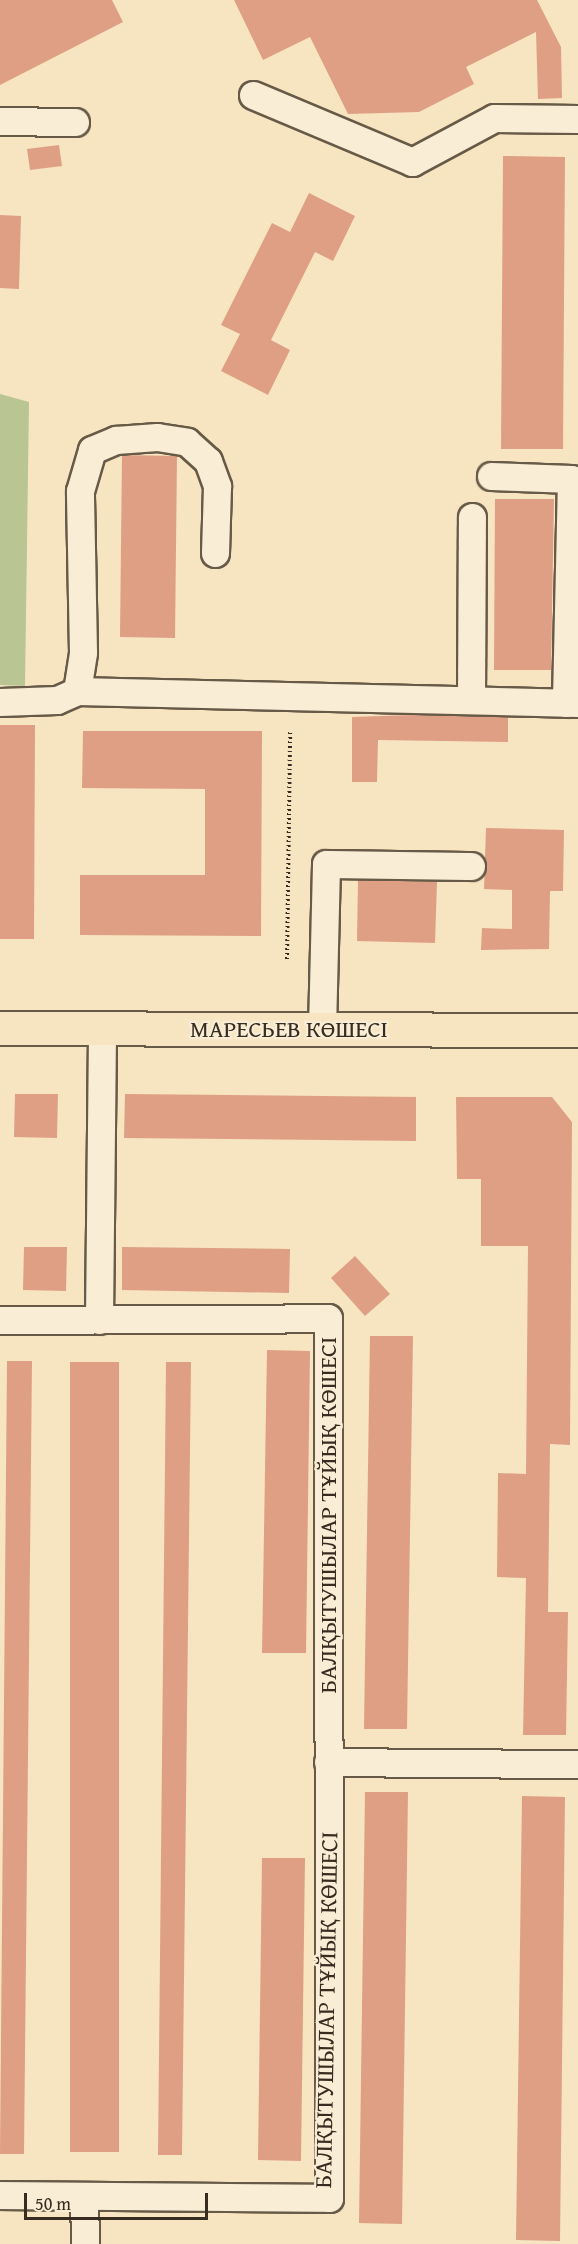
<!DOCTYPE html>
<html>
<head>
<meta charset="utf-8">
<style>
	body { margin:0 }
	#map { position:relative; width:578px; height:2244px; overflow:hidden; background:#f7e4c0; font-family:"Gentium Book Plus",serif }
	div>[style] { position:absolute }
	.green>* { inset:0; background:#bac594 }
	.building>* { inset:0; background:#df9f85 }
	.path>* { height:4px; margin-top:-2px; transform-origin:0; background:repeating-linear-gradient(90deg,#372c1f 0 1.5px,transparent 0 4.5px) }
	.roads { filter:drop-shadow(2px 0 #675a47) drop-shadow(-2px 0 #675a47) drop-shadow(0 2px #675a47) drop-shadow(0 -2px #675a47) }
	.minor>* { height:27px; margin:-13.5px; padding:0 13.5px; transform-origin:13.5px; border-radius:13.5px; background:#faedd6 }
	.major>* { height:33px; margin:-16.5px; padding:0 16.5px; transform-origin:16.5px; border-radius:16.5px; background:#f7e4c0 }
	span { translate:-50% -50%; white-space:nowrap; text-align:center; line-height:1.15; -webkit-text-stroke:4.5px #faedd6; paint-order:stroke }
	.street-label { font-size:24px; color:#372c1f }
	.scale { position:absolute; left:24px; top:2193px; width:184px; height:27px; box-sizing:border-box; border:3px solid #372c1f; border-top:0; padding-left:8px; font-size:18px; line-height:21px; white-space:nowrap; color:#372c1f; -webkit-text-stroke:4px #faedd6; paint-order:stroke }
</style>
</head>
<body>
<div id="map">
	<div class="green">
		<i style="clip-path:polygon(0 394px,29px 402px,25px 686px,0 685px)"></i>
	</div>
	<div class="building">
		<i style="clip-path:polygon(0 0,112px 0,123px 22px,0 85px)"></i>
		<i style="clip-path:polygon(234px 0,537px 0,561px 47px,562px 98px,538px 99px,536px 32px,466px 67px,474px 84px,419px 112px,348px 114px,310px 37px,263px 60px)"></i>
		<i style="clip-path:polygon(59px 145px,62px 166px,30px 170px,27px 149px)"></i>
		<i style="clip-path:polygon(503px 156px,565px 157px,563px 449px,501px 449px)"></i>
		<i style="clip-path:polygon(309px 193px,355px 216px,333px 261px,315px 252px,271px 340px,290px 350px,268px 395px,221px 371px,240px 334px,221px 325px,272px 223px,290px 232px)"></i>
		<i style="clip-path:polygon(0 215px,21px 216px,19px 289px,0 288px)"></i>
		<i style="clip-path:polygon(122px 455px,177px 456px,175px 638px,120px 637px)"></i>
		<i style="clip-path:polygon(495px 499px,554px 499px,551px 670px,494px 670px)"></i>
		<i style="clip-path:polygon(411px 715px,508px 717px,508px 742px,378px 740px,377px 782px,352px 782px,352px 717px)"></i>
		<i style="clip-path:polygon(0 725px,35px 725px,34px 939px,0 939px)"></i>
		<i style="clip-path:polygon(83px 731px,262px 731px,261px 936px,80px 935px,80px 875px,205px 875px,205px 789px,82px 788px)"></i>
		<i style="clip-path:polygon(486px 828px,564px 830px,563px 891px,550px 891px,549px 949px,481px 950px,482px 928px,512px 929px,512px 890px,484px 889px)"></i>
		<i style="clip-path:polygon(358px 880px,437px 882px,435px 943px,357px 941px)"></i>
		<i style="clip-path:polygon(15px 1094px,58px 1094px,57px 1138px,14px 1137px)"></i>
		<i style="clip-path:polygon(125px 1094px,416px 1097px,416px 1141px,124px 1138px)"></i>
		<i style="clip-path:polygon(456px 1097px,552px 1097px,572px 1122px,570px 1445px,550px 1444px,548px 1612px,568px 1612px,566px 1735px,523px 1735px,526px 1578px,497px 1577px,498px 1473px,526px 1474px,528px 1246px,481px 1246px,481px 1179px,457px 1179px)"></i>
		<i style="clip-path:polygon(24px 1247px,67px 1247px,66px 1291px,23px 1290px)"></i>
		<i style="clip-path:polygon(122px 1247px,290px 1249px,289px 1293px,122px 1290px)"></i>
		<i style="clip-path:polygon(355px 1256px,390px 1294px,365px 1316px,331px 1278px)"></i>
		<i style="clip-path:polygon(370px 1336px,413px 1336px,407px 1729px,364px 1729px)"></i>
		<i style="clip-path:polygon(267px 1350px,310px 1351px,306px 1653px,262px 1653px)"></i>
		<i style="clip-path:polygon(7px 1361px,32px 1361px,24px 2154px,0 2154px)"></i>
		<i style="clip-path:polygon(70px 1362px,119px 1362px,119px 2152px,70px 2152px)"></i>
		<i style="clip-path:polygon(166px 1362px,191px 1362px,182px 2155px,158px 2155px)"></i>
		<i style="clip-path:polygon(365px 1792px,408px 1792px,402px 2224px,359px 2223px)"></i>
		<i style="clip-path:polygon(522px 1796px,565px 1797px,560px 2241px,516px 2240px)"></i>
		<i style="clip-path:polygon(262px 1858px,305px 1858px,301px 2161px,258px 2160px)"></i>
	</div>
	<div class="path">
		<i style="left:287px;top:959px;width:227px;rotate:-89.2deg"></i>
	</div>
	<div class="roads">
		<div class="minor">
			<i style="left:253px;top:95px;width:173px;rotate:22.8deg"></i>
			<i style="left:412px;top:162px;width:93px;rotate:-28.2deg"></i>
			<i style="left:494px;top:118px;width:84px;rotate:0.7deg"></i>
			<i style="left:0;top:121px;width:75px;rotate:0.8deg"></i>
			<i style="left:491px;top:476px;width:80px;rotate:2.1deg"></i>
			<i style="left:571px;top:479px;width:224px;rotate:91.3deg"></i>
			<i style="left:77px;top:691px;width:501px;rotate:1.37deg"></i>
			<i style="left:471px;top:700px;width:183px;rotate:-89.7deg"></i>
			<i style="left:0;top:702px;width:57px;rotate:-2deg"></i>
			<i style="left:57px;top:700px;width:22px;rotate:-24deg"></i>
			<i style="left:77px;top:691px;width:39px;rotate:-81deg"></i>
			<i style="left:83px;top:652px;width:161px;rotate:-91.1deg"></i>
			<i style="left:80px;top:491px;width:43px;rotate:-73.7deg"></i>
			<i style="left:92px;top:450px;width:26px;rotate:-23deg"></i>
			<i style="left:116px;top:440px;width:41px;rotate:-4.2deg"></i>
			<i style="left:157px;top:437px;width:30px;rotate:9deg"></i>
			<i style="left:187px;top:442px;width:28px;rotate:42deg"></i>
			<i style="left:208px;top:461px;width:27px;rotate:70deg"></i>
			<i style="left:217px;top:486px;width:67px;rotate:91.7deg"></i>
			<i style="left:322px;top:1029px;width:165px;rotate:-88.6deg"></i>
			<i style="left:326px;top:864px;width:145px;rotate:0.8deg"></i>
			<i style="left:0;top:1320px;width:328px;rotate:-0.3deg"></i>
			<i style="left:328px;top:1318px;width:880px;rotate:89.93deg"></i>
			<i style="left:329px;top:2198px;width:329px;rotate:-179.5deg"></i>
			<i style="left:99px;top:1320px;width:291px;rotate:-89.4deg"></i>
			<i style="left:328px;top:1762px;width:250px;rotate:0.5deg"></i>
			<i style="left:84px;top:2196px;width:48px;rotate:88.8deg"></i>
		</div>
		<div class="major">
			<i style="left:0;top:1028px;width:578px;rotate:0.2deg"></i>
		</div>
	</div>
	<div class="street-label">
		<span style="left:289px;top:1029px">МАРЕСЬЕВ КӨШЕСІ</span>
		<span style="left:328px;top:1515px;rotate:-90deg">БАЛҚЫТУШЫЛАР ТҰЙЫҚ КӨШЕСІ</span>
		<span style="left:326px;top:2010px;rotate:-89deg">БАЛҚЫТУШЫЛАР ТҰЙЫҚ КӨШЕСІ</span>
	</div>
	<div class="scale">50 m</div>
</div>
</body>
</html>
